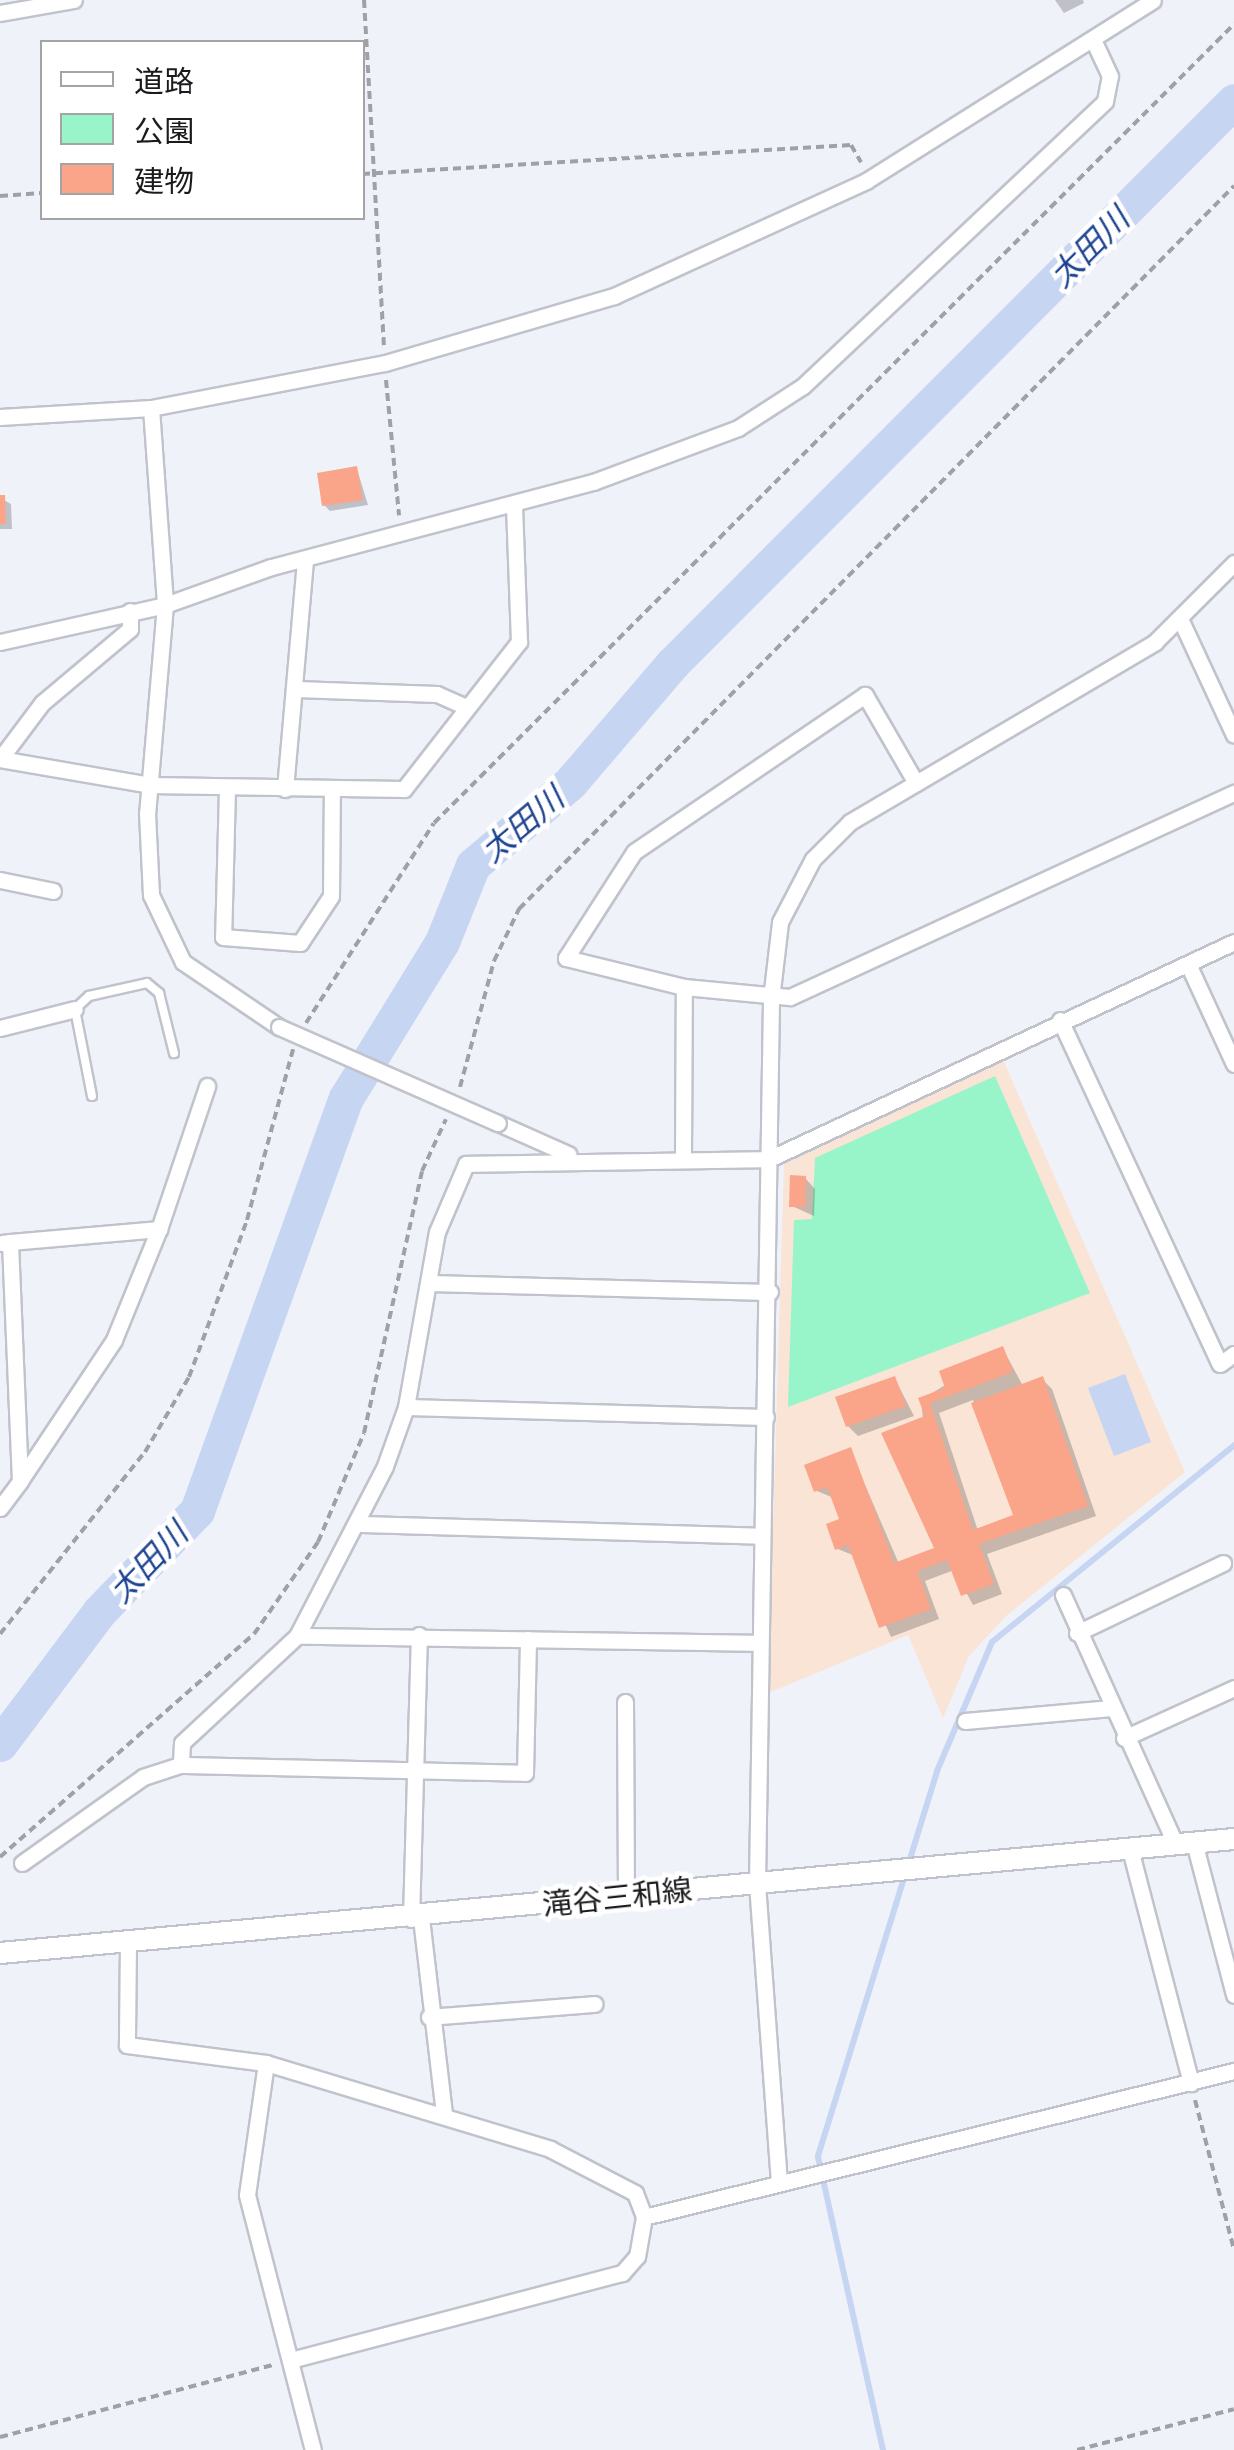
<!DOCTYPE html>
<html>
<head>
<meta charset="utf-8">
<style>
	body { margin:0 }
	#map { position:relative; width:1234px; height:2450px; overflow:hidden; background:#f0f2fa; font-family:Manrope,"Noto Sans JP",sans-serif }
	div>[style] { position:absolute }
	.education>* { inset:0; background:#f9e4d6 }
	.green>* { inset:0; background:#98f5ca }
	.water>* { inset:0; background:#c6d5f2 }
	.shadow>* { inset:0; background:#0003 }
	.stream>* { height:6px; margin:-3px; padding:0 3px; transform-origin:3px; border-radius:3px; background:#c6d5f2 }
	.river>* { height:35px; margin:-17.5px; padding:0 17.5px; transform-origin:17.5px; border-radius:17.5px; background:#c6d5f2 }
	.building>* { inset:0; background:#faa489 }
	.path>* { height:4px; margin-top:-2px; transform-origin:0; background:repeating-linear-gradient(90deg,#a0a1a7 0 8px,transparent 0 13px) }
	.roads { filter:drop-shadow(2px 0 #c0c3cb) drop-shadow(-2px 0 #c0c3cb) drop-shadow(0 2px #c0c3cb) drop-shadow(0 -2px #c0c3cb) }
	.lane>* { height:8px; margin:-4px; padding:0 4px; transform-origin:4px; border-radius:4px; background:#fff }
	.street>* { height:15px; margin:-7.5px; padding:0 7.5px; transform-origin:7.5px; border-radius:7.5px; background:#fff }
	.secondary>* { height:20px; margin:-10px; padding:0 10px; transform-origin:10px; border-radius:10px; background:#fff }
	.bridges { filter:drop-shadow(2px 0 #c0c3cb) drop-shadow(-2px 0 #c0c3cb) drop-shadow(0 2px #c0c3cb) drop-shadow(0 -2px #c0c3cb) }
	.street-bridge>* { height:15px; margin:-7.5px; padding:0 7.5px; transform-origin:7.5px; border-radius:7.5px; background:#fff }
	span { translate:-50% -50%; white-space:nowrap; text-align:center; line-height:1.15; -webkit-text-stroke:9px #fff; paint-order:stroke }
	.street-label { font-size:30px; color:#1b1b1e }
	.water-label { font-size:32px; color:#1c4291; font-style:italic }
	.legend { position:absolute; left:40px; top:40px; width:325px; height:180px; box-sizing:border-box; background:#fff; border:2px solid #a4a4a5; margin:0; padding:12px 18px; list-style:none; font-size:30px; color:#1b1b1e }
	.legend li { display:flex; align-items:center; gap:20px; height:50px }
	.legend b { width:50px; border:2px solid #a4a4a5 }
</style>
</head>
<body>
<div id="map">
	<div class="education">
		<i style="clip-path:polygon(1003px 1060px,1185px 1472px,1006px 1616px,969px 1656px,943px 1718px,908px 1635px,768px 1693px,784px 1163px)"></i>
	</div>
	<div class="green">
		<i style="clip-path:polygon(995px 1076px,1090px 1293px,788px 1407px,794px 1220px,812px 1219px,815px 1158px)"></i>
	</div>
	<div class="water">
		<i style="clip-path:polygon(1125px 1374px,1151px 1442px,1114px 1456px,1088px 1388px)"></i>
	</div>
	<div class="shadow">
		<i style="clip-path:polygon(1055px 0,1083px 0,1084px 3px,1064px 13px)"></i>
		<i style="clip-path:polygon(357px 469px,368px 505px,330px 511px,324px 505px)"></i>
		<i style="clip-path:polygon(0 498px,11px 504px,12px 529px,0 529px)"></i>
		<i style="clip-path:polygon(805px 1178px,815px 1189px,814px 1216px,792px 1206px)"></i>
		<i style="clip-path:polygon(evenodd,1003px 1349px,1023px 1386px,1042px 1379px,1052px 1389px,1096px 1516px,987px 1554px,1002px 1594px,973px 1605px,954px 1570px,925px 1581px,939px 1619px,891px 1637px,855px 1556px,838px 1549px,843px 1520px,834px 1498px,817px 1491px,850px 1450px,899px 1564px,937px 1549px,921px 1400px,1003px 1349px,973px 1400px,1017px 1516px,978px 1531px,939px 1413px,973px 1400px)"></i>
		<i style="clip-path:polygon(895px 1379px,914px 1416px,858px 1436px,848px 1426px)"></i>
	</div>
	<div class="stream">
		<i style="left:883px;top:2450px;width:301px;rotate:-102.5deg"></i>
		<i style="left:818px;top:2156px;width:403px;rotate:-72.8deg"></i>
		<i style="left:937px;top:1771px;width:140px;rotate:-66.9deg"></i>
		<i style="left:992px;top:1642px;width:312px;rotate:-39.1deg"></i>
	</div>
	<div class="river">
		<i style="left:0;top:1744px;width:165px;rotate:-53.1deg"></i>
		<i style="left:99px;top:1612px;width:141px;rotate:-45.9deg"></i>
		<i style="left:197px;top:1511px;width:439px;rotate:-70.2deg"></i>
		<i style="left:346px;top:1098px;width:183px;rotate:-58.4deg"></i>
		<i style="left:442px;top:942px;width:83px;rotate:-68.1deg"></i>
		<i style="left:473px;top:865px;width:127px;rotate:-40.2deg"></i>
		<i style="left:570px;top:783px;width:157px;rotate:-49.4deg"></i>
		<i style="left:672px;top:664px;width:795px;rotate:-45.05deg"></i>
	</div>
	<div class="building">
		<i style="clip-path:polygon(357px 466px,363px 500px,322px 506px,317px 473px)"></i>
		<i style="clip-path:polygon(0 495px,5px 495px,6px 524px,0 524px)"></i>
		<i style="clip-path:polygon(790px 1175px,806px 1176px,805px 1207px,789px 1207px)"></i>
		<i style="clip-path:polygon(1003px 1346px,1013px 1372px,930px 1403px,973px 1530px,1013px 1515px,971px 1403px,1043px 1376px,1088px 1506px,979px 1544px,994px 1584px,961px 1596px,947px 1560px,917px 1571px,931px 1609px,879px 1628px,848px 1545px,835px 1550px,826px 1524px,839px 1519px,827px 1487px,814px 1492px,804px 1465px,851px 1447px,894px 1563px,934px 1548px,881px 1433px,925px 1416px,918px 1398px,945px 1388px,939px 1371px)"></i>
		<i style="clip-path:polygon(895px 1376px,906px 1406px,846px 1427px,835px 1397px)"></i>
	</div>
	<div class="path">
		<i style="left:364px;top:0;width:346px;rotate:86.7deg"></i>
		<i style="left:362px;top:174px;width:490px;rotate:-3.4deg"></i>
		<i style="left:851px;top:145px;width:20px;rotate:60deg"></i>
		<i style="left:0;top:196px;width:42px;rotate:-4.1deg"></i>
		<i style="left:386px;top:380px;width:136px;rotate:84.5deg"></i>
		<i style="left:306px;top:1023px;width:237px;rotate:-57.4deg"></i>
		<i style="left:434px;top:823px;width:1131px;rotate:-44.96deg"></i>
		<i style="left:460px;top:1087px;width:131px;rotate:-74.9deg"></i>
		<i style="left:494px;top:961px;width:58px;rotate:-64.3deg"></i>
		<i style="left:519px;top:909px;width:1017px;rotate:-45.32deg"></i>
		<i style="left:0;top:1634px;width:233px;rotate:-51.5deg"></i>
		<i style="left:145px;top:1452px;width:87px;rotate:-59.6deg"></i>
		<i style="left:189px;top:1377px;width:167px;rotate:-69.7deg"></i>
		<i style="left:247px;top:1220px;width:177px;rotate:-74.9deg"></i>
		<i style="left:0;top:1857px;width:338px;rotate:-41.3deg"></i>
		<i style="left:254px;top:1634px;width:112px;rotate:-55.2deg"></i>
		<i style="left:318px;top:1542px;width:118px;rotate:-67.1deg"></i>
		<i style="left:364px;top:1433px;width:268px;rotate:-77.5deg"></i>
		<i style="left:422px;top:1171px;width:57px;rotate:-65.2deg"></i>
		<i style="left:1195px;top:2100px;width:155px;rotate:75.4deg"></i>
		<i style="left:0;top:2437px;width:285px;rotate:-14.8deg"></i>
		<i style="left:1077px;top:2450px;width:162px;rotate:-14.6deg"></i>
	</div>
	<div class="roads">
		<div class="lane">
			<i style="left:92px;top:1096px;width:89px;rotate:-101.1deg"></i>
			<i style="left:75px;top:1009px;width:19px;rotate:-43deg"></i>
			<i style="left:89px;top:996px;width:59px;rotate:-12.6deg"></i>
			<i style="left:147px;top:983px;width:16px;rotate:40deg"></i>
			<i style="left:159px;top:993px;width:62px;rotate:76deg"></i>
		</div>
		<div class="street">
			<i style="left:0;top:13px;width:75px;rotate:-10deg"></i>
			<i style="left:151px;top:408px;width:197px;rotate:85.9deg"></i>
			<i style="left:165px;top:605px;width:209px;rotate:94.9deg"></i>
			<i style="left:147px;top:813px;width:82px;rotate:87.2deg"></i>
			<i style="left:151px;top:895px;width:74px;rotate:64.5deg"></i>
			<i style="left:183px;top:962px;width:116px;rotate:34.1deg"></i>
			<i style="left:0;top:417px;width:151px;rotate:-3.4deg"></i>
			<i style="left:151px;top:408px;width:238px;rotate:-10.9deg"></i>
			<i style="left:385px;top:363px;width:239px;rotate:-16.3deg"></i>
			<i style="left:614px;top:296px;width:277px;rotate:-24.5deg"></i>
			<i style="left:866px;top:181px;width:339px;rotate:-32.2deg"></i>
			<i style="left:1182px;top:623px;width:123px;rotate:65.1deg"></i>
			<i style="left:0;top:642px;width:169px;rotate:-12.6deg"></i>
			<i style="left:165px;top:605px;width:113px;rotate:-19.7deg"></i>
			<i style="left:271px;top:567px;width:333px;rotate:-14.8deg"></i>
			<i style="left:593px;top:482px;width:155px;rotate:-20.4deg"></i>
			<i style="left:738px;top:428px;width:77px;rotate:-32.9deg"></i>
			<i style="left:803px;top:386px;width:415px;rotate:-43.3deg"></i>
			<i style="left:1105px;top:101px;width:25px;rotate:-79deg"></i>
			<i style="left:1110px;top:76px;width:38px;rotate:-115deg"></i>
			<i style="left:296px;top:689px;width:141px;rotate:2deg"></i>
			<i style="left:437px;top:694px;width:32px;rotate:24deg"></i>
			<i style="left:0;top:759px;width:152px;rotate:9.8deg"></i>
			<i style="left:150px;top:785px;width:254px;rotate:0.9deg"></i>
			<i style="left:404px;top:789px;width:187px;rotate:-52deg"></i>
			<i style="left:519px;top:642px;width:138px;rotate:-92.1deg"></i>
			<i style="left:0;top:759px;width:70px;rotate:-53.1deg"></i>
			<i style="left:42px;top:703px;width:115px;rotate:-40.1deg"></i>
			<i style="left:130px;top:629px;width:18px;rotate:-90deg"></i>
			<i style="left:916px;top:783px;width:102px;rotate:-120.1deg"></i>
			<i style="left:865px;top:695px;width:279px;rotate:145.8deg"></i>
			<i style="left:634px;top:852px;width:126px;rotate:122.7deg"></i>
			<i style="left:566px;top:958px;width:122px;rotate:13.8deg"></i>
			<i style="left:684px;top:987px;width:106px;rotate:5.4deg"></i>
			<i style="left:790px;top:997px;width:489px;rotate:-24.7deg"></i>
			<i style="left:227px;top:789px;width:148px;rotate:91.5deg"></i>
			<i style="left:223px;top:937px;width:77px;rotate:4.5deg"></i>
			<i style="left:300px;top:943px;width:56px;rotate:-56.6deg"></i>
			<i style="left:331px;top:896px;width:106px;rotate:-89.5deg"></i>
			<i style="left:285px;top:789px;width:231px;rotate:-85deg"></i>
			<i style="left:0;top:880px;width:54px;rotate:11.7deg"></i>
			<i style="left:1188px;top:964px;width:110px;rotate:65.3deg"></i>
			<i style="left:1060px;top:1020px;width:379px;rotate:65.1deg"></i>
			<i style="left:1220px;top:1364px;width:17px;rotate:-36deg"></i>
			<i style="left:0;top:1028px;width:77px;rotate:-14.2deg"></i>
			<i style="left:498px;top:1123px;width:77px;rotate:23.9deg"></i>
			<i style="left:683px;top:1155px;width:168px;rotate:-89.7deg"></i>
			<i style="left:159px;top:1229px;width:151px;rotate:-71.4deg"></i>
			<i style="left:10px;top:1242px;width:150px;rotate:-5deg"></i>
			<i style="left:159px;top:1229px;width:120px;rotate:112.1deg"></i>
			<i style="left:114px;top:1340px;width:169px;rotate:123.7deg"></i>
			<i style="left:428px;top:1283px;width:342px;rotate:1.5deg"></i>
			<i style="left:406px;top:1407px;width:360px;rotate:1.6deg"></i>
			<i style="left:0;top:1508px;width:34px;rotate:-53deg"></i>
			<i style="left:20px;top:1481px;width:239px;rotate:-92.4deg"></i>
			<i style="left:10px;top:1242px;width:8px;rotate:173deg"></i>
			<i style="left:361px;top:1524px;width:401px;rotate:1.7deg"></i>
			<i style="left:1063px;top:1595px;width:274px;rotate:65.7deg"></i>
			<i style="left:1077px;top:1633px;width:162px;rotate:-25.6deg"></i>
			<i style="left:297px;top:1636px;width:157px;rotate:137.1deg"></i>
			<i style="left:182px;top:1743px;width:22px;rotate:93deg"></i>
			<i style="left:181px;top:1765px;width:344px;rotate:1.3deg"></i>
			<i style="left:525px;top:1773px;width:134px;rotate:-88.7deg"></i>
			<i style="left:759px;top:1643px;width:462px;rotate:-179.1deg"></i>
			<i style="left:297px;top:1636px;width:191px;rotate:-62.6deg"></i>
			<i style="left:385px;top:1466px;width:63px;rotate:-70.4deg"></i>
			<i style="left:406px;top:1407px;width:178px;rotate:-80deg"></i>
			<i style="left:437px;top:1232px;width:74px;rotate:-66.9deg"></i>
			<i style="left:466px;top:1164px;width:303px;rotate:-0.9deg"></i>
			<i style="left:769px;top:1159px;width:513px;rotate:-25.02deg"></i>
			<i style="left:625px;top:1702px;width:195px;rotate:89.7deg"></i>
			<i style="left:965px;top:1721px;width:147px;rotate:-5.1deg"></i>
			<i style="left:1124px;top:1738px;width:121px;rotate:-24.4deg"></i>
			<i style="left:1194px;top:1842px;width:158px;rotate:75.3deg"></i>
			<i style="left:1130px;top:1849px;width:242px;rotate:75.4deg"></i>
			<i style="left:22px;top:1863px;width:148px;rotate:-35.4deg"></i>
			<i style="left:143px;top:1777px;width:40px;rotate:-18deg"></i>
			<i style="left:421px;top:1918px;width:198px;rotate:83.3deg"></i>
			<i style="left:411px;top:1919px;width:284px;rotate:-88.4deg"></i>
			<i style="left:128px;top:1942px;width:103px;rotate:90.6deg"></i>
			<i style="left:127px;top:2045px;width:140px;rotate:7.4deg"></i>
			<i style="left:266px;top:2063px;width:297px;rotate:16.8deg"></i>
			<i style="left:550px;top:2149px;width:96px;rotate:27.4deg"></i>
			<i style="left:635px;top:2193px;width:26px;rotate:69deg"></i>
			<i style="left:644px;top:2217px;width:40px;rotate:100deg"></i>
			<i style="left:637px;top:2256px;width:23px;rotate:131deg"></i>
			<i style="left:622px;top:2273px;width:343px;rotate:165.3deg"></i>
			<i style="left:429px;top:2017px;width:166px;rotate:-4.5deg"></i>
			<i style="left:266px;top:2063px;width:133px;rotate:98.2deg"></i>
			<i style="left:247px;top:2195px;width:263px;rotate:75.5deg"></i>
			<i style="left:779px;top:2183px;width:302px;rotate:-94.2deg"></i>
			<i style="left:757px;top:1882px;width:883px;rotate:-89.09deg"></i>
			<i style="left:771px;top:999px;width:78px;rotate:-83.3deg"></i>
			<i style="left:780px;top:922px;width:71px;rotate:-62.4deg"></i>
			<i style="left:813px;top:859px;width:52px;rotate:-45deg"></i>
			<i style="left:850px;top:822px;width:354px;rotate:-30.5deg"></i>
			<i style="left:1155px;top:642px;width:112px;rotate:-45deg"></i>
			<i style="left:644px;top:2217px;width:608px;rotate:-13.9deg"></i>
		</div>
		<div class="secondary">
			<i style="left:0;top:1953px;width:1239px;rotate:-5.28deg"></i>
		</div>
	</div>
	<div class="bridges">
		<div class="street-bridge">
			<i style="left:279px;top:1027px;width:239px;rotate:23.7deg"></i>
		</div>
	</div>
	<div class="street-label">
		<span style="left:617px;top:1897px;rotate:-6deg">滝谷三和線</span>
	</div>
	<div class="water-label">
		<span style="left:1089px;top:247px;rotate:-45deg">太田川</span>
		<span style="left:522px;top:824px;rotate:-40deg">太田川</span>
		<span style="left:148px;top:1562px;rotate:-46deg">太田川</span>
	</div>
	<ul class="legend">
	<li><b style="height:12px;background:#fff"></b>道路</li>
	<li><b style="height:28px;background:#98f5ca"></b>公園</li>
	<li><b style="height:28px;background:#faa489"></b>建物</li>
	</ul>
</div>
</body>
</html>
